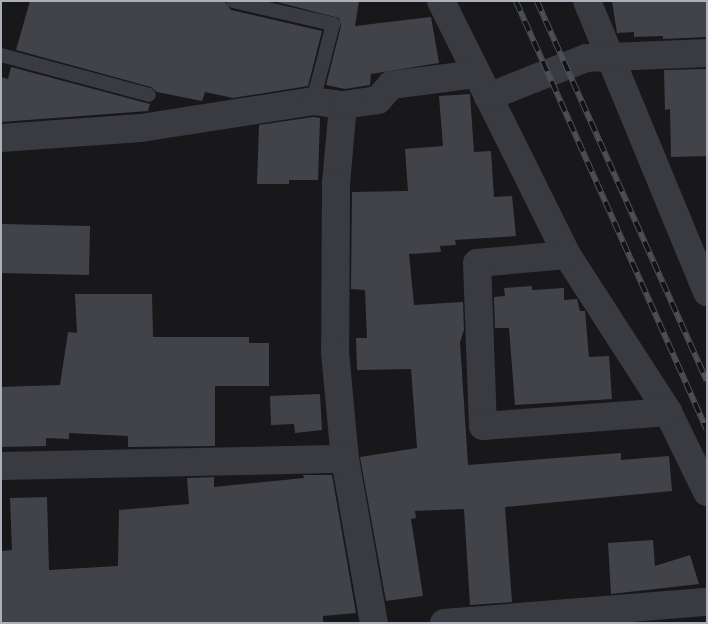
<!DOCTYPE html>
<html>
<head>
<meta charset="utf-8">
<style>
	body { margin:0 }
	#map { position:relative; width:708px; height:624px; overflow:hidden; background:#18181b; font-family:Signika,sans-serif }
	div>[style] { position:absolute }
	.building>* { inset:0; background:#424348 }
	.lane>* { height:14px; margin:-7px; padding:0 7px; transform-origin:7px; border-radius:7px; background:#393b40 }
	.street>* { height:28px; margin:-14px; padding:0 14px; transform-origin:14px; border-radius:14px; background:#393b40 }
	.rail>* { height:5.5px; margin-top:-2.75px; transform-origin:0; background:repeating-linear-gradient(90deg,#131316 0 11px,#4c4f55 0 22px); box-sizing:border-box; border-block:1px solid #4c4f55 }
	span { translate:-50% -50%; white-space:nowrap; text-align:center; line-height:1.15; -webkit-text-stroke:4px #131316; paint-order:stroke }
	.frame { position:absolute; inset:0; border:2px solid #aab1bb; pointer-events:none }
</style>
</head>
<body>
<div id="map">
	<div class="building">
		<i style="clip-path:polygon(30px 1px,224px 1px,231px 10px,322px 31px,308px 86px,233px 98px,205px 92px,202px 101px,157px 92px,151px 87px,16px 50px)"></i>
		<i style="clip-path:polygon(273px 1px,359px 1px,355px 26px,431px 17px,439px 63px,371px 74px,370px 85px,345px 89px,326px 85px,341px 26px,339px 18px)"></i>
		<i style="clip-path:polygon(612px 1px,707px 1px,707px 37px,663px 39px,663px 36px,634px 37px,634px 32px,617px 33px)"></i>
		<i style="clip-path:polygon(11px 67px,150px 104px,148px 111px,1px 122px,1px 77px,8px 79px)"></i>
		<i style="clip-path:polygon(707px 69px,707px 156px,671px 157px,670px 109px,665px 110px,664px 70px)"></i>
		<i style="clip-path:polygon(470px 94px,474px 152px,491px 151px,494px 197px,512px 196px,516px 236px,455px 240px,456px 245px,440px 246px,441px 252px,409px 254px,414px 305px,463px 302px,464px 330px,460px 342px,468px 465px,621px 453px,621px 460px,669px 456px,672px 491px,505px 507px,512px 602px,470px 605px,464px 509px,415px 511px,416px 518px,411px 519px,423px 596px,386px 601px,360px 457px,417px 448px,411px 369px,357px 370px,356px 338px,367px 338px,365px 290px,351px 289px,352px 192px,408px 191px,405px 149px,443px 146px,439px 96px)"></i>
		<i style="clip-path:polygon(313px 117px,320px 118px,318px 180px,289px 180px,289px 184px,257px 184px,259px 125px)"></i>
		<i style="clip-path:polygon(1px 224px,90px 226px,89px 275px,1px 273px)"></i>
		<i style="clip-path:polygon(532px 286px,532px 290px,564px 288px,564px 300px,577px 299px,580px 311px,585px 311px,589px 357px,609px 356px,612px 399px,515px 405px,509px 328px,495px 328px,494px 300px,494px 297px,505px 296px,504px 288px)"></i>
		<i style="clip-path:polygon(75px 294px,152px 294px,153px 337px,249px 337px,249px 343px,269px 343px,269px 386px,215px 386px,215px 446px,128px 447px,128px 436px,69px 433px,69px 439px,46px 438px,46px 446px,1px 447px,1px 387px,60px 385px,68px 332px,77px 333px)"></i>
		<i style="clip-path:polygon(320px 394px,322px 430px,295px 433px,294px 424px,271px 425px,270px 396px)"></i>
		<i style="clip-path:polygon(303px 475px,332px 475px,356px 613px,323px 616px,323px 623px,1px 623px,1px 551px,12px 550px,10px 498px,47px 497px,49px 570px,118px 566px,119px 510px,189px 504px,187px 478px,214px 477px,214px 487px,304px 478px)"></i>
		<i style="clip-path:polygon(653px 540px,655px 566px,690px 555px,699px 584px,611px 594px,608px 543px)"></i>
	</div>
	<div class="lane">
		<i style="left:233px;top:1px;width:103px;rotate:13deg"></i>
		<i style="left:333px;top:24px;width:80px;rotate:104.6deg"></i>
		<i style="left:1px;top:55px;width:153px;rotate:15.1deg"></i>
	</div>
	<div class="street">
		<i style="left:441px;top:1px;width:284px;rotate:63.6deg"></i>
		<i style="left:567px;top:255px;width:187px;rotate:57.2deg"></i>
		<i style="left:668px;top:412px;width:89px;rotate:64deg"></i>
		<i style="left:587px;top:1px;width:315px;rotate:67.6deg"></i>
		<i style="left:488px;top:97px;width:105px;rotate:-21.7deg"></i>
		<i style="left:586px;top:58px;width:121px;rotate:-2.4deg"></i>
		<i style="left:343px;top:105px;width:78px;rotate:95.1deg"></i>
		<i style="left:336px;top:183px;width:169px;rotate:90.3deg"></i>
		<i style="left:335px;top:352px;width:107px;rotate:84.7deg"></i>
		<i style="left:345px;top:459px;width:167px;rotate:80deg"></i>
		<i style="left:1px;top:138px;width:140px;rotate:-4.1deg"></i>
		<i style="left:141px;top:128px;width:174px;rotate:-8.9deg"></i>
		<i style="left:313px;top:101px;width:30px;rotate:8deg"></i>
		<i style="left:343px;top:105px;width:35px;rotate:-8deg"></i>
		<i style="left:378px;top:100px;width:20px;rotate:-49deg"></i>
		<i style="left:391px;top:85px;width:87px;rotate:-7.3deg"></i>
		<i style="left:567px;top:255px;width:90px;rotate:174.9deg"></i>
		<i style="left:477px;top:263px;width:163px;rotate:87.9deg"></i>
		<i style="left:483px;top:426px;width:186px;rotate:-4.3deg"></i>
		<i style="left:1px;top:466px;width:344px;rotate:-1.2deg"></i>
		<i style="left:444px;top:623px;width:264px;rotate:-4.6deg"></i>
	</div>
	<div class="rail">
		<i style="left:516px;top:1px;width:469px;rotate:66deg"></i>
		<i style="left:537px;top:1px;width:416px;rotate:65.9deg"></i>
	</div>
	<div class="frame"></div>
</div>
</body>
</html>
